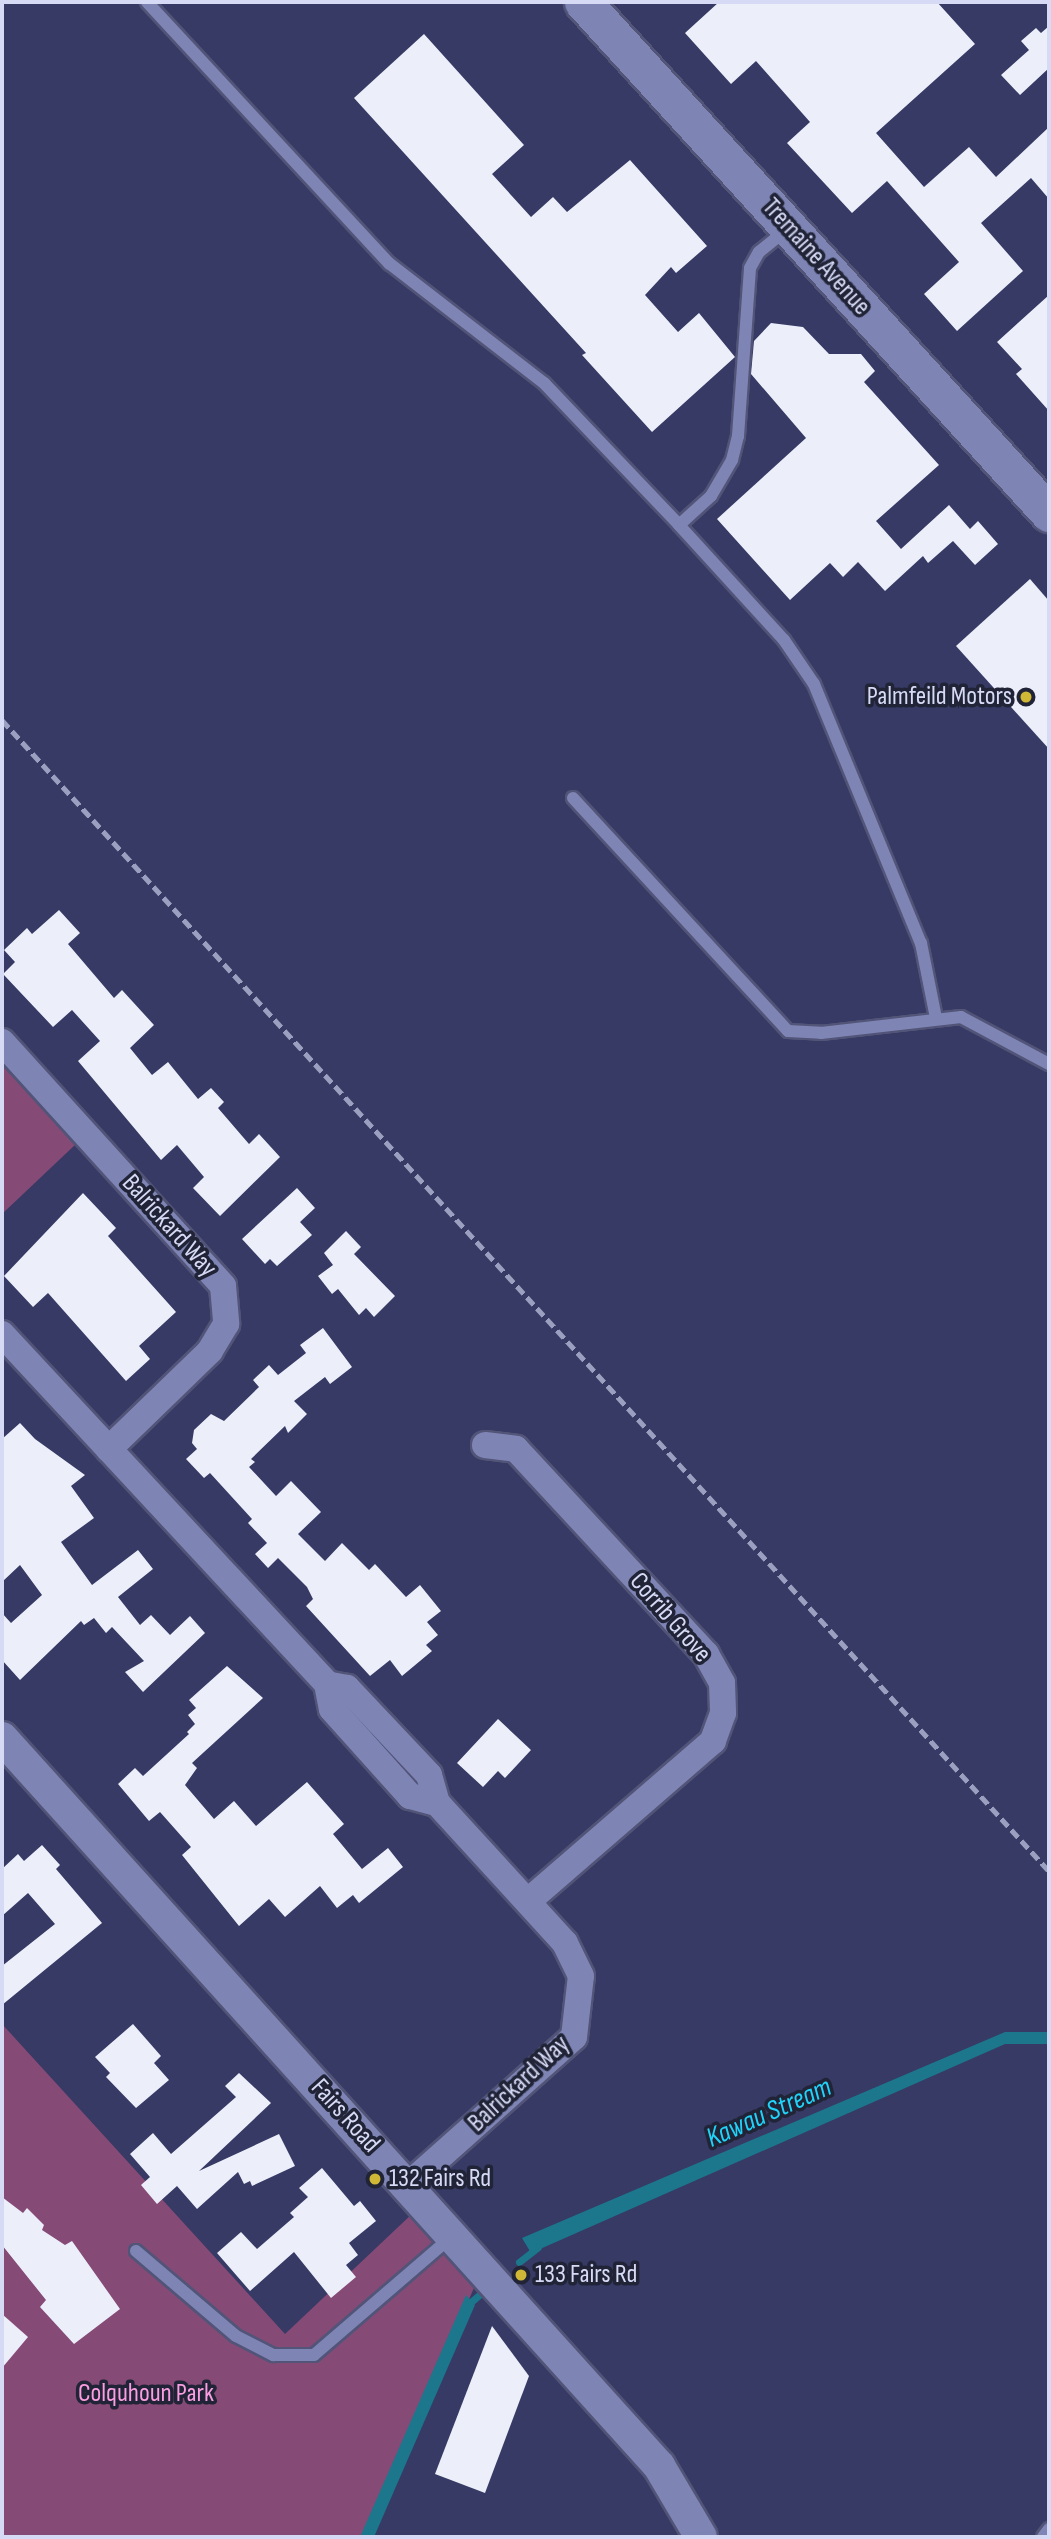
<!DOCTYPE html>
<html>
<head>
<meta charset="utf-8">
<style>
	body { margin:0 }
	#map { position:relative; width:1051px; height:2539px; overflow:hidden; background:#363a64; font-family:"Sofia Sans Condensed",sans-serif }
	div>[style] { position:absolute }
	.green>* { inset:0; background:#864a76 }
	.water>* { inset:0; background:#1c778c }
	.stream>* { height:7px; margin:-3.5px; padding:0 3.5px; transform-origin:3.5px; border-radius:3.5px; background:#1c778c }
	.building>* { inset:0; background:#eceef9 }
	.roads { filter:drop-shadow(2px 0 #525478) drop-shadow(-2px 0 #525478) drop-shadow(0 2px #525478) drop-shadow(0 -2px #525478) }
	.service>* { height:12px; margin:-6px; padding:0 6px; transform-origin:6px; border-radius:6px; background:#7e85b5 }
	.minor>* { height:26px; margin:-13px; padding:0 13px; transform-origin:13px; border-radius:13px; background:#7e85b5 }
	.tertiary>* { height:32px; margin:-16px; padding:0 16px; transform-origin:16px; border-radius:16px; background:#7e85b5 }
	.secondary>* { height:37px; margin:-18.5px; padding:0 18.5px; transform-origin:18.5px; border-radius:18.5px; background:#7e85b5 }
	.rail>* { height:5px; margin-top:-2.5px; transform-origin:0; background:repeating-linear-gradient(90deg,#9ca0c0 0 10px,transparent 0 15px) }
	.dots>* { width:19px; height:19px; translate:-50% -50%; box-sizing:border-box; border:4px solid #212437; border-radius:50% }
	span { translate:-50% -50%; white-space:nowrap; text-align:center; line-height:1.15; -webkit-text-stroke:7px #212437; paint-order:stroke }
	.street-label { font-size:26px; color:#d6daf5 }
	.poi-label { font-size:26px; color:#d6daf5 }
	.right { translate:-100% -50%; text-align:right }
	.left { translate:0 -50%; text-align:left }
	.park-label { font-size:26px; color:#fa9de1 }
	.water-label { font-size:28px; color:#20d3f9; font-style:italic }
	.frame { position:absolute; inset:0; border:4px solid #d6daf5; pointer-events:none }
</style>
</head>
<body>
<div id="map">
	<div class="green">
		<i style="clip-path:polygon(2px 1065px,76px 1144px,2px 1214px)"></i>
		<i style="clip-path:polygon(2px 2024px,285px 2334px,413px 2213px,477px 2281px,365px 2537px,2px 2537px)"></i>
	</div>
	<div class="water">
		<i style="clip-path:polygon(1005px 2032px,1049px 2032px,1049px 2044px,1005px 2044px,531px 2253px,522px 2238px)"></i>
		<i style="clip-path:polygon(466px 2295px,475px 2305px,374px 2537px,360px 2537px)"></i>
	</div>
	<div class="stream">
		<i style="left:519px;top:2262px;width:24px;rotate:-38deg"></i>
		<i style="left:466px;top:2306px;width:26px;rotate:-40deg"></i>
	</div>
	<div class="building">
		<i style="clip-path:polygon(719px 2px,937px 2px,975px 44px,876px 133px,924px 187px,969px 147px,996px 177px,1049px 127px,1049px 199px,1031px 178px,981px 223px,1023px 271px,957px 331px,924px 294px,959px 262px,887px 181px,852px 213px,787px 143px,810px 122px,756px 61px,731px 84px,685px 33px)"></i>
		<i style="clip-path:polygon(1049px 26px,1049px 68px,1020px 95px,1001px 75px,1029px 50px,1021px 41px,1036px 28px,1041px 33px)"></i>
		<i style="clip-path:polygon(424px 34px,524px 145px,492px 174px,531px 217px,553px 197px,567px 212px,630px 160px,707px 246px,676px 273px,671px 267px,645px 295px,678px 332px,699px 313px,735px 357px,652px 432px,582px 355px,586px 353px,354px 98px)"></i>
		<i style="clip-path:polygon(1049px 295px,1049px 411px,1016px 374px,1022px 369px,997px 342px)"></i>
		<i style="clip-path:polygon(771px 323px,803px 327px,829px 354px,861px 354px,875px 371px,864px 382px,939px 465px,876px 521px,901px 549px,949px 505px,970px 529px,978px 521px,998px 544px,975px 565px,953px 541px,928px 563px,923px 556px,885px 591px,858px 562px,843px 577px,830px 563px,790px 600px,717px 519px,806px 438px,751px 374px,754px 341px)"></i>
		<i style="clip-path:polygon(1030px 579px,1049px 601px,1049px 749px,956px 646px)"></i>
		<i style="clip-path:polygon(59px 910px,80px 933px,68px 944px,114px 998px,122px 990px,154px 1025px,130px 1048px,152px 1075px,168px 1062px,198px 1099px,211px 1088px,224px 1102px,218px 1108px,249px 1144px,259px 1134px,280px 1157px,220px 1216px,193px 1188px,204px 1177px,177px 1145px,161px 1160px,78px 1061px,100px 1041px,72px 1010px,53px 1027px,3px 974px,15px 962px,4px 950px,27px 928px,32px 934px)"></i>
		<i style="clip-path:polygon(297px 1188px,315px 1208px,300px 1222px,312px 1235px,277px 1266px,270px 1259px,265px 1264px,242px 1239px)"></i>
		<i style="clip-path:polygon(83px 1193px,116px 1228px,108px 1236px,176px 1312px,139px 1346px,150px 1359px,126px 1381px,48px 1293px,33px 1307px,4px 1276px)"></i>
		<i style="clip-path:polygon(346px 1231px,361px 1247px,354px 1254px,395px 1296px,374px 1317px,366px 1308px,359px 1315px,338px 1289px,332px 1294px,318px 1276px,333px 1265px,324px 1253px)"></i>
		<i style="clip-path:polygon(323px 1328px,352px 1367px,330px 1384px,325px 1377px,294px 1401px,307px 1414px,288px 1433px,285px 1426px,251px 1459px,255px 1462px,249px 1467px,276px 1496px,291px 1481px,321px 1512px,298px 1534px,325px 1561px,342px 1543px,369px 1570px,375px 1564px,406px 1597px,420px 1585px,441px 1611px,427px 1622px,438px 1635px,426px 1645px,432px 1651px,402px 1676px,390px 1660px,370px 1676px,306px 1606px,313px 1599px,307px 1587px,278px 1558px,268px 1568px,255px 1554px,267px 1543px,248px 1523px,252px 1519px,210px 1473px,204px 1478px,186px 1459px,197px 1449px,192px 1443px,194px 1430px,211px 1414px,224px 1421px,259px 1387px,253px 1380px,269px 1365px,278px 1375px,306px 1353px,300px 1345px)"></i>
		<i style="clip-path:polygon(20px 1423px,35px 1439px,85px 1475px,71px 1486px,94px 1518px,61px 1542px,92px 1585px,138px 1550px,153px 1569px,118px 1597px,140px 1625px,151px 1615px,170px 1635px,190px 1616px,205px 1633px,143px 1692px,125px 1672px,144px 1661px,112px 1627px,106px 1633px,94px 1618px,84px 1625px,81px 1621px,20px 1680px,2px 1660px,2px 1613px,11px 1623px,42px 1595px,20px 1565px,2px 1582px,2px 1439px)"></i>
		<i style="clip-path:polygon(227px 1666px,263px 1698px,192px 1763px,197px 1768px,185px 1785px,214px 1819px,234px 1801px,256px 1826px,307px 1782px,344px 1824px,333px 1834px,362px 1869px,388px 1848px,403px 1867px,359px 1903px,353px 1895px,337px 1908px,320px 1886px,285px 1917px,269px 1899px,239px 1926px,182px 1855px,191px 1847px,160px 1812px,149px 1821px,118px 1784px,135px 1768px,143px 1776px,189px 1734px,187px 1732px,195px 1724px,188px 1715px,196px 1708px,189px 1700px)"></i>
		<i style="clip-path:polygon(498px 1719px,531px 1750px,505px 1778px,498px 1771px,483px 1787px,457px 1763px)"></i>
		<i style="clip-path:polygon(42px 1845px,60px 1865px,56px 1869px,102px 1923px,2px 2005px,2px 1966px,55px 1924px,28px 1893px,2px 1916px,2px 1869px,18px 1854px,24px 1861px)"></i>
		<i style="clip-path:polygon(133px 2024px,161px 2056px,154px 2063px,169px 2080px,136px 2108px,106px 2077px,110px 2073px,95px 2057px)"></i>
		<i style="clip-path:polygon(239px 2073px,271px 2103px,199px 2171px,279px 2134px,295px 2166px,252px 2186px,250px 2181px,244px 2184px,238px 2172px,197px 2209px,177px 2186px,157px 2204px,141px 2185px,150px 2177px,130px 2154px,153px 2133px,171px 2154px,236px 2097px,225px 2086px)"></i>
		<i style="clip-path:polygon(322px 2168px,354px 2206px,360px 2201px,376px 2221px,349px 2243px,358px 2255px,346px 2265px,356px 2277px,331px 2298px,294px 2252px,250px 2291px,217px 2253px,241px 2232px,257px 2249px,294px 2217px,290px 2213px,308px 2197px,299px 2188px)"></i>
		<i style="clip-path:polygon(2px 2197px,23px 2213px,27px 2208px,44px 2225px,42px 2230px,65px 2245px,72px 2241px,120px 2309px,74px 2344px,40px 2307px,46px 2300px,2px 2245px)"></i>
		<i style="clip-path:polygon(2px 2314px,28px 2337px,2px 2368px)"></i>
		<i style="clip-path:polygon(492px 2326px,529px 2376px,485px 2493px,435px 2474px)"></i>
	</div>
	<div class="roads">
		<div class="service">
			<i style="left:147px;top:2px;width:357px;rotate:47.2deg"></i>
			<i style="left:390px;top:264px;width:195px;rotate:37.7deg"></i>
			<i style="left:544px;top:383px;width:196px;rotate:46.4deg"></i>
			<i style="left:679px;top:525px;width:43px;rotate:-42.2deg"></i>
			<i style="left:711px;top:496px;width:42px;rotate:-59.7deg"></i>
			<i style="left:732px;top:460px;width:25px;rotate:-76deg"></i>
			<i style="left:738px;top:436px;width:168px;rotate:-85.9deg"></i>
			<i style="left:750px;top:268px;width:18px;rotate:-61deg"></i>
			<i style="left:759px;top:252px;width:36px;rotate:-39deg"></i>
			<i style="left:679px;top:525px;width:156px;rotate:47.6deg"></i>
			<i style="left:784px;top:640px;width:53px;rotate:55.7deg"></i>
			<i style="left:814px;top:684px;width:280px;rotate:67.6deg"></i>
			<i style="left:921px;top:943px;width:76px;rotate:78.7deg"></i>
			<i style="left:573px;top:798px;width:317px;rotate:47.3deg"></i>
			<i style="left:788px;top:1031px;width:33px;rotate:3deg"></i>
			<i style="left:821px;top:1033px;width:141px;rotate:-6.5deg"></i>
			<i style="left:961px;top:1017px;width:100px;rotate:28.1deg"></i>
			<i style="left:136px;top:2251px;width:131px;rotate:40.4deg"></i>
			<i style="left:236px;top:2336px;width:42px;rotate:27.2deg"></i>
			<i style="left:273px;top:2355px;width:41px"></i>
			<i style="left:314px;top:2355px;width:181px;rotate:-40.7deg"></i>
			<i style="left:1043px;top:2537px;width:10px;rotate:-53deg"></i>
		</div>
		<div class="minor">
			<i style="left:2px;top:1042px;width:329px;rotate:47.8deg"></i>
			<i style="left:223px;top:1286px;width:38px;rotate:85deg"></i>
			<i style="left:226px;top:1324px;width:31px;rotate:121deg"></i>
			<i style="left:210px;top:1351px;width:141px;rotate:135.9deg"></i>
			<i style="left:2px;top:1334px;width:478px;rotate:47.1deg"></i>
			<i style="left:327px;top:1684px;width:25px;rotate:79deg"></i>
			<i style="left:332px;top:1709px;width:117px;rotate:48.1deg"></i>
			<i style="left:410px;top:1796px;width:28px;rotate:15deg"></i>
			<i style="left:437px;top:1803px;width:29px;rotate:-106deg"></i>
			<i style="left:429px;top:1775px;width:120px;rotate:-133.3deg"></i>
			<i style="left:347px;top:1688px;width:20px;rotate:-169deg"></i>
			<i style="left:485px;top:1445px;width:31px;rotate:7deg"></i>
			<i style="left:516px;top:1449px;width:280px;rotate:47.2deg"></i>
			<i style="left:706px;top:1654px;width:33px;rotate:61deg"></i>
			<i style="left:722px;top:1683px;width:30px;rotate:88deg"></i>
			<i style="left:723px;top:1713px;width:30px;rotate:110deg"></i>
			<i style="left:713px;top:1741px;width:245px;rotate:139.1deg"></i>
			<i style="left:408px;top:2185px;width:222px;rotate:-41.7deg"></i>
			<i style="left:574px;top:2037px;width:61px;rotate:-83.5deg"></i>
			<i style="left:581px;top:1976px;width:37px;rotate:-116deg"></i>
			<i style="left:565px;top:1943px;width:190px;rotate:-132.4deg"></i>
		</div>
		<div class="tertiary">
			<i style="left:2px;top:1738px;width:981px;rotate:47.93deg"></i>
			<i style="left:659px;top:2466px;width:82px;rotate:59.4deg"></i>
		</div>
		<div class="secondary">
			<i style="left:583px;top:2px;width:692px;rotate:47.64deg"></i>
		</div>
	</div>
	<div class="rail">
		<i style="left:2px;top:720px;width:1556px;rotate:47.71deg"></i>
	</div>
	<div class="dots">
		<i style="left:1026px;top:697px;background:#d0b736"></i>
		<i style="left:375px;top:2179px;background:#d0b736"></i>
		<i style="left:521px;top:2275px;background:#d0b736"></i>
	</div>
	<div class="street-label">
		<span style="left:816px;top:257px;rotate:48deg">Tremaine Avenue</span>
		<span style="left:169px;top:1226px;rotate:48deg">Balrickard Way</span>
		<span style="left:670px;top:1618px;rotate:49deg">Corrib Grove</span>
		<span style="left:519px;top:2084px;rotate:-43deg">Balrickard Way</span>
		<span style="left:345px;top:2116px;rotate:48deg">Fairs Road</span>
	</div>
	<div class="poi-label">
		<span class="right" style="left:1012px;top:697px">Palmfeild Motors</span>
		<span class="left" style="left:389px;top:2179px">132 Fairs Rd</span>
		<span class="left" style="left:535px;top:2275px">133 Fairs Rd</span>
	</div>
	<div class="park-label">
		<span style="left:146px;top:2394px">Colquhoun Park</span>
	</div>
	<div class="water-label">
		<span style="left:769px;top:2113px;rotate:-24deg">Kawau Stream</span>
	</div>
	<div class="frame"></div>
</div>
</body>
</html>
